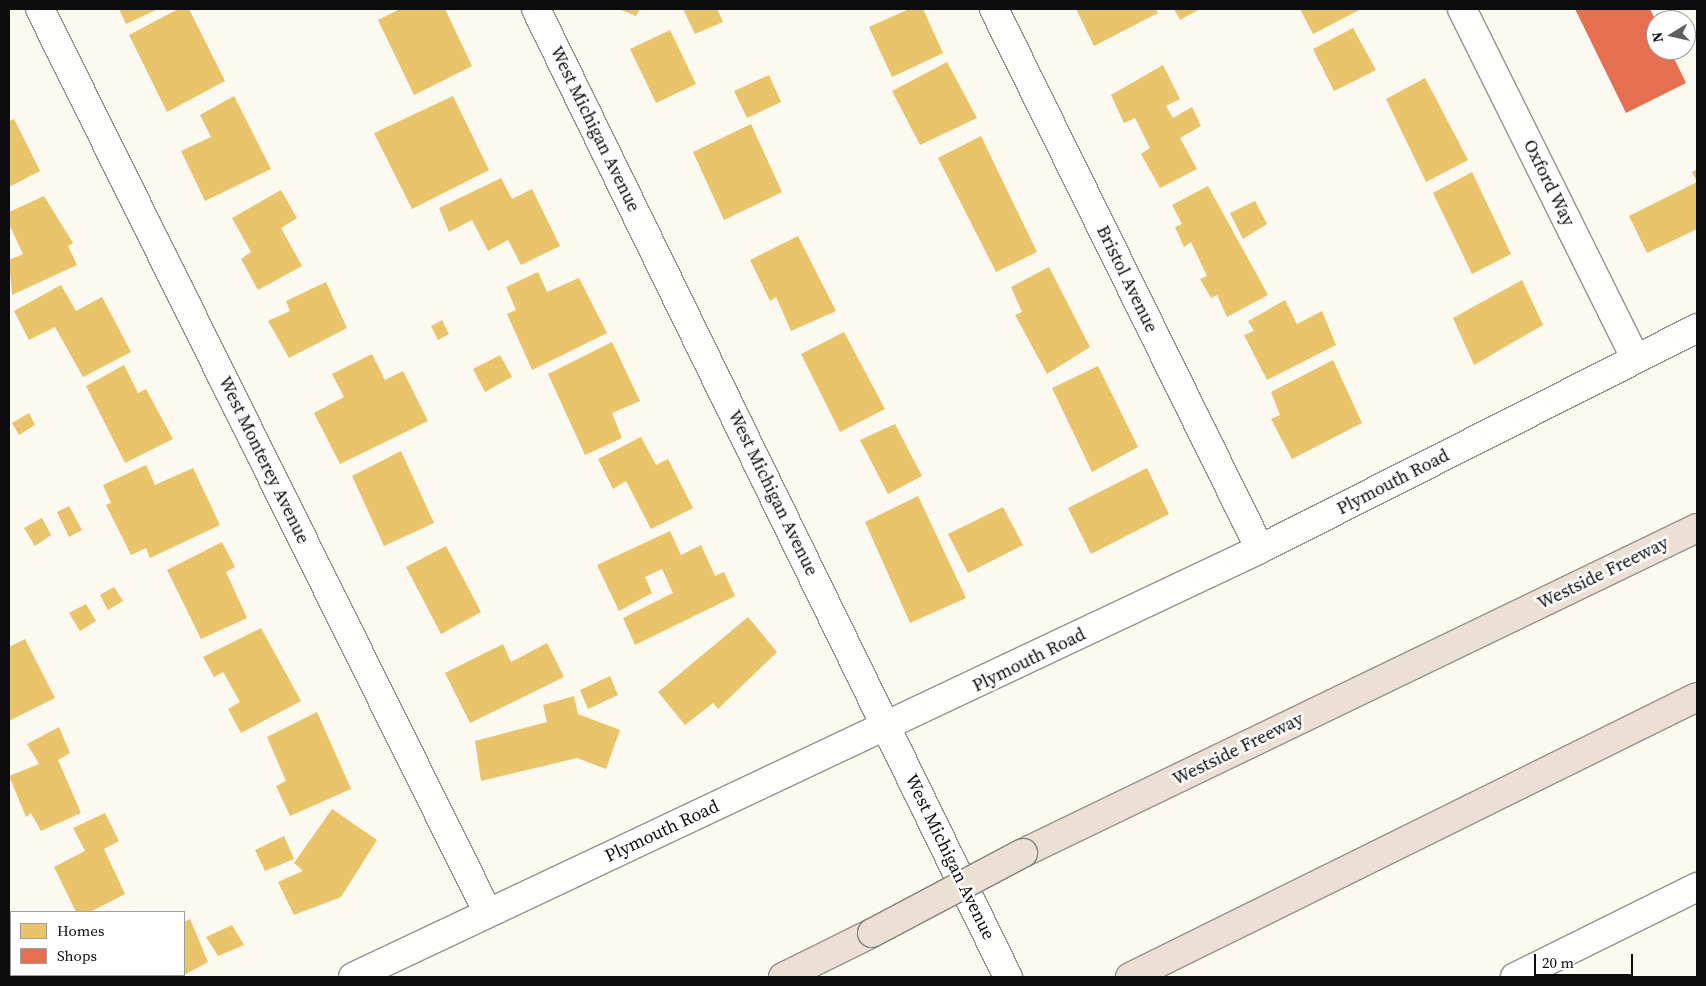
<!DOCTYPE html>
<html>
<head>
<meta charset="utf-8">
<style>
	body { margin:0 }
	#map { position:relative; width:1706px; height:986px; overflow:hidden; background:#fbf9f0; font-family:"Source Serif 4",serif }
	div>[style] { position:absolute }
	.homes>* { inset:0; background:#e9c46a }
	.shops>* { inset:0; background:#e76f51 }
	.roads { filter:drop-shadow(1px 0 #94938f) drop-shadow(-1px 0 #94938f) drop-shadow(0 1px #94938f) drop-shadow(0 -1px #94938f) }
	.minor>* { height:28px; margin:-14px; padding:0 14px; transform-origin:14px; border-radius:14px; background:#fefefd }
	.tertiary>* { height:28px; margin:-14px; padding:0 14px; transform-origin:14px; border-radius:14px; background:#fefefd }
	.motorway>* { height:28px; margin:-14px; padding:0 14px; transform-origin:14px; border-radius:14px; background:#ebe0d3 }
	.bridges { filter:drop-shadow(1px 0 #81807c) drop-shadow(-1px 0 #81807c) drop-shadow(0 1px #81807c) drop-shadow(0 -1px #81807c) }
	.motorway-bridge>* { height:28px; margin:-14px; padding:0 14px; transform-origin:14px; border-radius:14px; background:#ebe0d3 }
	span { translate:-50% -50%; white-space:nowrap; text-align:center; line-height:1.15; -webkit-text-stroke:5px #fff; paint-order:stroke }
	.street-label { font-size:18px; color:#0c0c0c }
	.frame { position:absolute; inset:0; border:10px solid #0c0c0c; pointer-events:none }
	.legend { position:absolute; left:10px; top:911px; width:175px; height:65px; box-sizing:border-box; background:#fff; border:1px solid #9e9e9e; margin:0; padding:6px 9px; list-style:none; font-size:15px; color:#0c0c0c }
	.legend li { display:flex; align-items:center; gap:10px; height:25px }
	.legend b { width:25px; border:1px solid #9e9e9e }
	.north { position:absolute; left:1646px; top:10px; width:50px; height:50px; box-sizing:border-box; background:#fff; border:1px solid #9e9e9e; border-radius:50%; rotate:261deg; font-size:14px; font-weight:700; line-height:20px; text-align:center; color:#0c0c0c }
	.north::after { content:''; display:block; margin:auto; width:18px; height:22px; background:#605f5c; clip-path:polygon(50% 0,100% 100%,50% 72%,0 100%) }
	.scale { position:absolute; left:1534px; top:954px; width:99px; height:22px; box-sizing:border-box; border:2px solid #0c0c0c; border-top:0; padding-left:6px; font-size:15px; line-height:18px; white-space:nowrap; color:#0c0c0c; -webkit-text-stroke:4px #fff; paint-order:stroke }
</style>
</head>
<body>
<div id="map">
	<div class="homes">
		<i style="clip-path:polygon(119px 9px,158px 9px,126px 24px)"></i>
		<i style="clip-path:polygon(178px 9px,189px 9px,225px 81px,167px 112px,129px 35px)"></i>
		<i style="clip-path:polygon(400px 9px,445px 9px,472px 66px,414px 95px,378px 20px)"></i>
		<i style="clip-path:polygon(619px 9px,640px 9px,636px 16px)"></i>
		<i style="clip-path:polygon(683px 9px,717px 9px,723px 22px,695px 34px)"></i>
		<i style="clip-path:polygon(909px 9px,923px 9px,943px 53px,892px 77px,869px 27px)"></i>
		<i style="clip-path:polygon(1076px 9px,1156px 9px,1158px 13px,1094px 46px)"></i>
		<i style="clip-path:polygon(1174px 9px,1200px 9px,1180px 20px)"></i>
		<i style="clip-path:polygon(1300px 9px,1361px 9px,1313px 34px)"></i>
		<i style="clip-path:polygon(1353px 28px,1376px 70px,1334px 91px,1313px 49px)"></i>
		<i style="clip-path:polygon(670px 30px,696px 84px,656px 103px,630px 49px)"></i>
		<i style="clip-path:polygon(947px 62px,977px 118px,920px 145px,892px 91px)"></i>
		<i style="clip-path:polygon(1163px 65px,1180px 99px,1166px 106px,1173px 118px,1192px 107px,1201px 126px,1180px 138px,1197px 169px,1160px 188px,1141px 154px,1150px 148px,1135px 118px,1124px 123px,1111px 95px)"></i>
		<i style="clip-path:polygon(769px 75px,781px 102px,747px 118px,734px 91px)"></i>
		<i style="clip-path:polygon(1425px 78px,1468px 160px,1426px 182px,1386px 99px)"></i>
		<i style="clip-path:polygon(234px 96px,271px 169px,205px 201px,181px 151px,211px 137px,200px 115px)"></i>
		<i style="clip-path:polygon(453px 96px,489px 170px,412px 209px,374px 133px)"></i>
		<i style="clip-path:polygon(14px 119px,40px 171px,9px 187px,9px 121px)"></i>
		<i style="clip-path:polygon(751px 124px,782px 192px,724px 220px,693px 152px)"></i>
		<i style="clip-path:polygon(981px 136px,1037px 252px,996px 272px,938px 158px)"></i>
		<i style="clip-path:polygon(1697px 169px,1697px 229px,1647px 253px,1629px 216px,1697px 182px,1692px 172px)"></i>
		<i style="clip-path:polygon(1472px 172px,1511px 254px,1472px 274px,1433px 193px)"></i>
		<i style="clip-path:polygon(501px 178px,512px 199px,532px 189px,560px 246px,521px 265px,508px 240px,488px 251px,472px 220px,449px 232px,439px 208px)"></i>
		<i style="clip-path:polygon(1208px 186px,1268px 295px,1227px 317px,1217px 295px,1211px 298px,1200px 279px,1207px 276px,1191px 242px,1184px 247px,1175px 227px,1182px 224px,1172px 205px)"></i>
		<i style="clip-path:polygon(281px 190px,297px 218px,281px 228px,302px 266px,258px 290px,241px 259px,251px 252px,232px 218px)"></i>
		<i style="clip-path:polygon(44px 196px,73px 243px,68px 246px,77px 265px,12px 295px,9px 260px,23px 254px,9px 224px,9px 212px)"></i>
		<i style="clip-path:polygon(1255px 201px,1267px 224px,1243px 239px,1230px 213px)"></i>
		<i style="clip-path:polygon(798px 236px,836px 311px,791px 331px,776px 297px,770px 301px,750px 260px)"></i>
		<i style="clip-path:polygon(1049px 267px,1090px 347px,1047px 374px,1015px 315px,1022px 312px,1011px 287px)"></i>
		<i style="clip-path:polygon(538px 272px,547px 292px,579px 278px,607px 333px,532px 370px,507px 314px,516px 310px,506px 287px)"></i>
		<i style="clip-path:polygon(1522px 280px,1543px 325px,1474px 365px,1453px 318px)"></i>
		<i style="clip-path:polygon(326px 282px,347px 328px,289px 358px,268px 321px,290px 311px,286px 301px)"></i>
		<i style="clip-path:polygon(61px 285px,76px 311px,102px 297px,131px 352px,83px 377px,55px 327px,29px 340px,14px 311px)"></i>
		<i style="clip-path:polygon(1285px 300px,1297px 324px,1322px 311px,1336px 345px,1267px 380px,1244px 335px,1254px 331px,1248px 321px)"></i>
		<i style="clip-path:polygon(442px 320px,449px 334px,438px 340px,431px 326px)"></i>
		<i style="clip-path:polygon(844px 332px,885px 409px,840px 432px,801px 354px)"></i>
		<i style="clip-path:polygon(612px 342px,640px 401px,612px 413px,622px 438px,585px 455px,548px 374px)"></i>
		<i style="clip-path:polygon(372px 354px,385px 380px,403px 371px,428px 421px,340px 464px,314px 413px,344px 397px,332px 374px)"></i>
		<i style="clip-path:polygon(500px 355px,512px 377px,485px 392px,473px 369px)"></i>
		<i style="clip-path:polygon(1333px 360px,1362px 423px,1292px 459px,1271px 419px,1280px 415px,1271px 392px)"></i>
		<i style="clip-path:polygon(124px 365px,138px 393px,146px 389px,173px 439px,125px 463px,86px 386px)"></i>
		<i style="clip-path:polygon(1098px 366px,1138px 447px,1092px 472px,1052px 388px)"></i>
		<i style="clip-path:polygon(29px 413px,35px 425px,19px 435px,12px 423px)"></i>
		<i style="clip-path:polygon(895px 424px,922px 476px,888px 494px,860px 440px)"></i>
		<i style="clip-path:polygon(641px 437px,656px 465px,668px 459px,693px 508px,651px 529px,626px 481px,613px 489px,598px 459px)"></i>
		<i style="clip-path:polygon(401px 451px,434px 523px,384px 546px,352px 476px)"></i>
		<i style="clip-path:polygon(146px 465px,155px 485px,193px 468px,220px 525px,150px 558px,146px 548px,131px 555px,106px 505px,111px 503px,103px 485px)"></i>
		<i style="clip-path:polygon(1147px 468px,1169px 514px,1091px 554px,1068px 508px)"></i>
		<i style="clip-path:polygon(918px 496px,966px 598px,910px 623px,865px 522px)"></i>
		<i style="clip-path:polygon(69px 506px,82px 530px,69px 537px,57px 512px)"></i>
		<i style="clip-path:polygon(1003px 507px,1023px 545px,968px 573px,948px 534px)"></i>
		<i style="clip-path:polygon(42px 518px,51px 535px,35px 546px,24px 528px)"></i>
		<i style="clip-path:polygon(670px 531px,681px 555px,701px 545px,715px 576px,724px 572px,735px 596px,635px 645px,623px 618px,673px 593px,662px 569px,645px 577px,652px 593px,619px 611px,597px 565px)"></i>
		<i style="clip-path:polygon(222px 542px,235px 567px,226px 572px,247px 618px,201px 639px,167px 570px)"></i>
		<i style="clip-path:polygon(446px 546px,481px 612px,441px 634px,406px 567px)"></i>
		<i style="clip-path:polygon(114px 587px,123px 601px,108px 610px,100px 595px)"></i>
		<i style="clip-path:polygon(86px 604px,96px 621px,80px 631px,69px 613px)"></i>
		<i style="clip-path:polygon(748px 617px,777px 652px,718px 709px,713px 703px,685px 725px,658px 692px)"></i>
		<i style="clip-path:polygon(261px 628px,301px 701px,241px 733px,228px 709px,240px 702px,223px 672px,214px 677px,203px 657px)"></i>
		<i style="clip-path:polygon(25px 639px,55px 698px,9px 721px,9px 647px)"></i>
		<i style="clip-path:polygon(547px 643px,564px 677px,470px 723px,445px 673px,503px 644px,511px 662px)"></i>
		<i style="clip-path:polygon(610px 676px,618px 695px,588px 709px,580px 690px)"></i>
		<i style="clip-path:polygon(574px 696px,578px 714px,620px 730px,606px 769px,577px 758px,481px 781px,475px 741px,547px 722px,543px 705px)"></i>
		<i style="clip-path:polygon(317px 712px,351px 789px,290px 816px,276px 786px,286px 781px,267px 737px)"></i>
		<i style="clip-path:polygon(59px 727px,70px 753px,58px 760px,81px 813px,41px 831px,31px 813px,26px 817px,9px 776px,39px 764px,27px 744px)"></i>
		<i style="clip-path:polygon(332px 809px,377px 840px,341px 897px,294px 915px,278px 882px,303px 871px,294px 863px)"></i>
		<i style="clip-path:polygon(105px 813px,119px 841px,104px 849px,125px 894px,90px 912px,76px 912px,54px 867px,85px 851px,73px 828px)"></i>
		<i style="clip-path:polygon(284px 836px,294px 859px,265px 871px,255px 850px)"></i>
		<i style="clip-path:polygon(190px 919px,208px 962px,184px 975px,184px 922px)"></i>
		<i style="clip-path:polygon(232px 925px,244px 945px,218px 956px,206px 937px)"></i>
		<i style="clip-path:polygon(97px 975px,133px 975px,97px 977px)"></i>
	</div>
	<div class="shops">
		<i style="clip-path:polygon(1575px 9px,1650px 9px,1656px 21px,1656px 50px,1670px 50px,1686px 83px,1626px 113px)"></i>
	</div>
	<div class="roads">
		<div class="minor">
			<i style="left:40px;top:9px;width:1007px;rotate:63.64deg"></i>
			<i style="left:536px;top:9px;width:1077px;rotate:64.01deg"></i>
			<i style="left:994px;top:9px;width:602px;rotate:63.78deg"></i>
			<i style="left:1462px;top:9px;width:390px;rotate:63.6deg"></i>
			<i style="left:9px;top:939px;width:5px;rotate:68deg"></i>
			<i style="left:26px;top:975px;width:3px;rotate:45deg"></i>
		</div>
		<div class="tertiary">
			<i style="left:353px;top:977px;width:1003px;rotate:-25.26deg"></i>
			<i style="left:1260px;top:549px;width:490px;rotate:-26.8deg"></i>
			<i style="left:1515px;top:977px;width:203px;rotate:-26.3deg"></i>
		</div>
		<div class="motorway">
			<i style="left:1023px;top:853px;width:748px;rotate:-25.74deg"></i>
			<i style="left:783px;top:977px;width:99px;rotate:-26.3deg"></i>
			<i style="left:1130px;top:977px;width:632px;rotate:-26.28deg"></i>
		</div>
	</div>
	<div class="bridges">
		<div class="motorway-bridge">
			<i style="left:872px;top:933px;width:171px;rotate:-27.9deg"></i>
		</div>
	</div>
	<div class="street-label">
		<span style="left:595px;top:129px;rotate:64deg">West Michigan Avenue</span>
		<span style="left:1549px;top:183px;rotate:64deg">Oxford Way</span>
		<span style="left:1127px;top:279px;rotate:64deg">Bristol Avenue</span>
		<span style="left:264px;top:460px;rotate:64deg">West Monterey Avenue</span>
		<span style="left:1393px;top:482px;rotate:-27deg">Plymouth Road</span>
		<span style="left:773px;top:493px;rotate:64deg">West Michigan Avenue</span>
		<span style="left:1603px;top:573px;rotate:-26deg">Westside Freeway</span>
		<span style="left:1029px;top:660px;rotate:-26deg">Plymouth Road</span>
		<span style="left:1238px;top:749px;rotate:-26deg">Westside Freeway</span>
		<span style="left:662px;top:831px;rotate:-25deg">Plymouth Road</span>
		<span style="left:950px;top:857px;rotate:64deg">West Michigan Avenue</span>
	</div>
	<div class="frame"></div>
	<ul class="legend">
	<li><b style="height:14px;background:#e9c46a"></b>Homes</li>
	<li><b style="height:14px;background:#e76f51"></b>Shops</li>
	</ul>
	<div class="north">N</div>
	<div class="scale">20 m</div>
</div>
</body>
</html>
